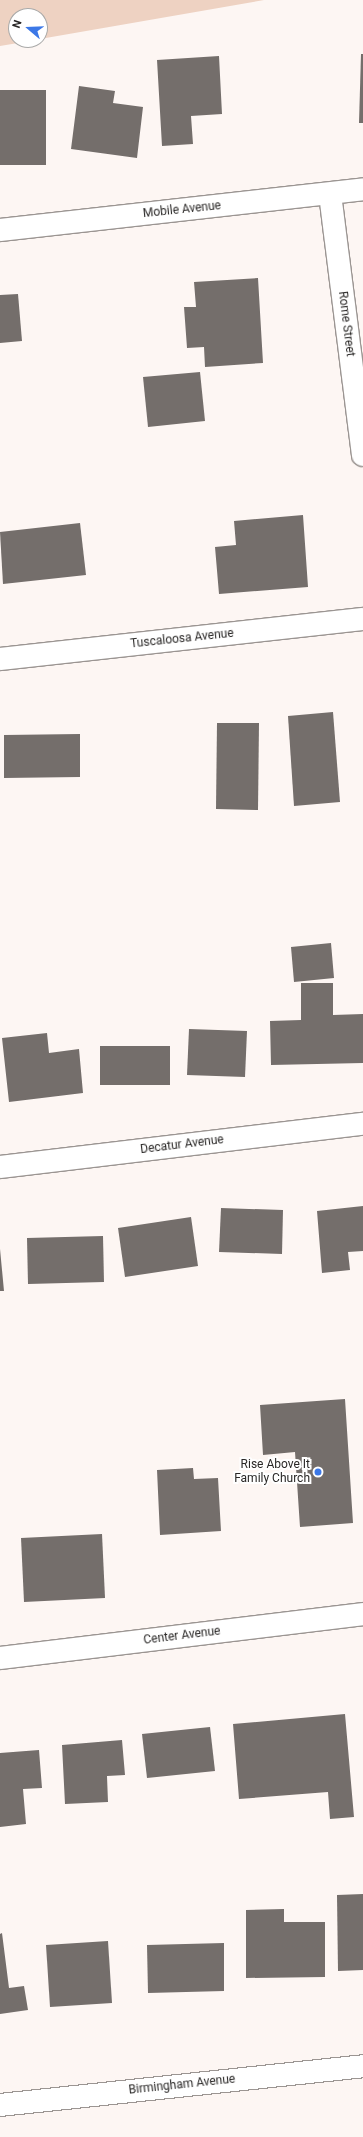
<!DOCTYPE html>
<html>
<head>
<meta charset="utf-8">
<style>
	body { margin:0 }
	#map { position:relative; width:363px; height:2137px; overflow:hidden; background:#fdf6f3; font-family:Roboto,sans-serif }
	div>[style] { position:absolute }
	.green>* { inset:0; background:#eed2c2 }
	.building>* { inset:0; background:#746e6b }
	.roads { filter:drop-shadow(1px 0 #9b9592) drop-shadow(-1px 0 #9b9592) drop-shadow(0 1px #9b9592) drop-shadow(0 -1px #9b9592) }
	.minor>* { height:22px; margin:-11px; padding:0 11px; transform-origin:11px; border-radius:11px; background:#fff }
	.tertiary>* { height:22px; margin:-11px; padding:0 11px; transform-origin:11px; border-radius:11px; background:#fff }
	.dots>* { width:11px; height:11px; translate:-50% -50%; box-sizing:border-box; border:2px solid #fff; border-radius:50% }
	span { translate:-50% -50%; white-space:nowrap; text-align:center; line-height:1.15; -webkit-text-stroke:4px #fff; paint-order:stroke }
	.street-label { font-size:12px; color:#292726 }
	.poi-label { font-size:12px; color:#292726 }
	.right { translate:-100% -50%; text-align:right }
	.north { position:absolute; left:8px; top:8px; width:40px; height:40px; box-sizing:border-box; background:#fff; border:1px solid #a9a9a8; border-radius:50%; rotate:289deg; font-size:11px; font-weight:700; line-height:16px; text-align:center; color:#292726 }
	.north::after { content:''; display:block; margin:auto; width:14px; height:18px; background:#3c78e7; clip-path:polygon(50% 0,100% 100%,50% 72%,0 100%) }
</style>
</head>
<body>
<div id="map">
	<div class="green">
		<i style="clip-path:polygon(0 0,264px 0,40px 39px,40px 16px,16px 16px,16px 40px,36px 40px,0 46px)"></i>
	</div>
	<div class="building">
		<i style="clip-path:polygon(361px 54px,363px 54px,363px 123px,359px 123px)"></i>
		<i style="clip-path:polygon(219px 56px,222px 114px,191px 116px,193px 144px,162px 146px,157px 60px)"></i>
		<i style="clip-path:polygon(79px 86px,115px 91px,113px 103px,143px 107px,137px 158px,71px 149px)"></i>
		<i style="clip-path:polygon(0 90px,46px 90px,46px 165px,0 165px)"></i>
		<i style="clip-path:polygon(258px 278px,263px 363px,205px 367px,204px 347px,187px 348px,184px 307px,196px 307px,194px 282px)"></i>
		<i style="clip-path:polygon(18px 294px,22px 341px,0 343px,0 295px)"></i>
		<i style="clip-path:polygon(200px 372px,205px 421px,148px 427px,143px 377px)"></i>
		<i style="clip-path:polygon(303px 515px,308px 587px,219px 594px,215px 547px,236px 545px,234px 521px)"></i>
		<i style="clip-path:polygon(80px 523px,86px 575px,3px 584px,0 532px)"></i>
		<i style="clip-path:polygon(333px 712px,340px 802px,294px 806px,288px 716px)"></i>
		<i style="clip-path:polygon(217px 723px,259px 723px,258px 810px,216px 809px)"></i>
		<i style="clip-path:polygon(80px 734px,80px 777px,4px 778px,4px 735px)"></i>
		<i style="clip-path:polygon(331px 943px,334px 978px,294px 982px,291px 947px)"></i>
		<i style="clip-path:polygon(301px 983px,333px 983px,333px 1015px,363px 1014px,363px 1063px,271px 1065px,270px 1021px,301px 1020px)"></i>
		<i style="clip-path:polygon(189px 1029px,247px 1031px,245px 1077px,187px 1075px)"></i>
		<i style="clip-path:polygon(47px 1033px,49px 1053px,79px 1049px,83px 1093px,9px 1102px,2px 1038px)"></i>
		<i style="clip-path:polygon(100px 1046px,170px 1046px,170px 1085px,100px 1085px)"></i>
		<i style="clip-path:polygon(363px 1206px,363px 1251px,348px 1252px,350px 1270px,322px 1273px,317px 1211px)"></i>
		<i style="clip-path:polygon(221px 1208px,283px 1210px,282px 1254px,219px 1252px)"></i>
		<i style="clip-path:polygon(191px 1217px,198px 1266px,125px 1277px,118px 1228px)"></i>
		<i style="clip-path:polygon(103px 1236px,104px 1282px,28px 1284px,27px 1238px)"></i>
		<i style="clip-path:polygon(0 1249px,4px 1291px,0 1291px)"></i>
		<i style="clip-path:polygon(345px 1399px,353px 1523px,300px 1527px,295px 1452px,263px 1455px,260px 1405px)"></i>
		<i style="clip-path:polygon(193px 1468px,194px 1479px,218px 1478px,221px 1531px,160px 1535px,157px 1470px)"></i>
		<i style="clip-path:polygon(102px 1534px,105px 1598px,24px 1602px,21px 1538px)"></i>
		<i style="clip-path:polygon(345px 1714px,354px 1817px,330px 1819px,328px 1792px,239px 1799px,233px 1724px)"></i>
		<i style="clip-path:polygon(210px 1727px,215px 1771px,147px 1778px,142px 1734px)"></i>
		<i style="clip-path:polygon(122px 1740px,125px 1775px,107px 1776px,108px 1802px,65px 1804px,62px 1745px)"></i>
		<i style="clip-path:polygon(39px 1750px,42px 1788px,23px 1789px,26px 1824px,0 1827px,0 1753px)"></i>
		<i style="clip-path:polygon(363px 1894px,363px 1970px,338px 1971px,337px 1895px)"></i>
		<i style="clip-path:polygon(284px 1909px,284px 1922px,325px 1922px,325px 1977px,246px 1978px,246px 1910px)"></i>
		<i style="clip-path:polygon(2px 1933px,9px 1988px,24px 1986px,28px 2010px,0 2014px,0 1934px)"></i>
		<i style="clip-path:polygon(108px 1941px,112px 2003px,50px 2007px,46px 1945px)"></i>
		<i style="clip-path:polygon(224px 1943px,224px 1991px,148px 1993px,147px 1945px)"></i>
	</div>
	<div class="roads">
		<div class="minor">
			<i style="left:330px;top:194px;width:263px;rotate:82.8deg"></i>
			<i style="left:0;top:230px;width:365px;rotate:-6.4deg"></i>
			<i style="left:0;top:659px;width:365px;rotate:-6.3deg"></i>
			<i style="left:0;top:1167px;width:366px;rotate:-6.8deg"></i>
			<i style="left:0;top:2105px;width:365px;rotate:-6.1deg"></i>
		</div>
		<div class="tertiary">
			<i style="left:0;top:1658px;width:366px;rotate:-6.9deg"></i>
		</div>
	</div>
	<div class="dots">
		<i style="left:318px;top:1472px;background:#3c78e7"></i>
	</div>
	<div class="street-label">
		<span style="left:182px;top:210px;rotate:-6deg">Mobile Avenue</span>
		<span style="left:346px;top:324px;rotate:83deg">Rome Street</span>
		<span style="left:182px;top:639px;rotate:-6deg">Tuscaloosa Avenue</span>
		<span style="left:182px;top:1145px;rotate:-7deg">Decatur Avenue</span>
		<span style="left:182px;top:1636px;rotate:-7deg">Center Avenue</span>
		<span style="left:182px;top:2085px;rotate:-6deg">Birmingham Avenue</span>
	</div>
	<div class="poi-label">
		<span class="right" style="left:310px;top:1472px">Rise Above It<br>Family Church</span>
	</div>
	<div class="north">N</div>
</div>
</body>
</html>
